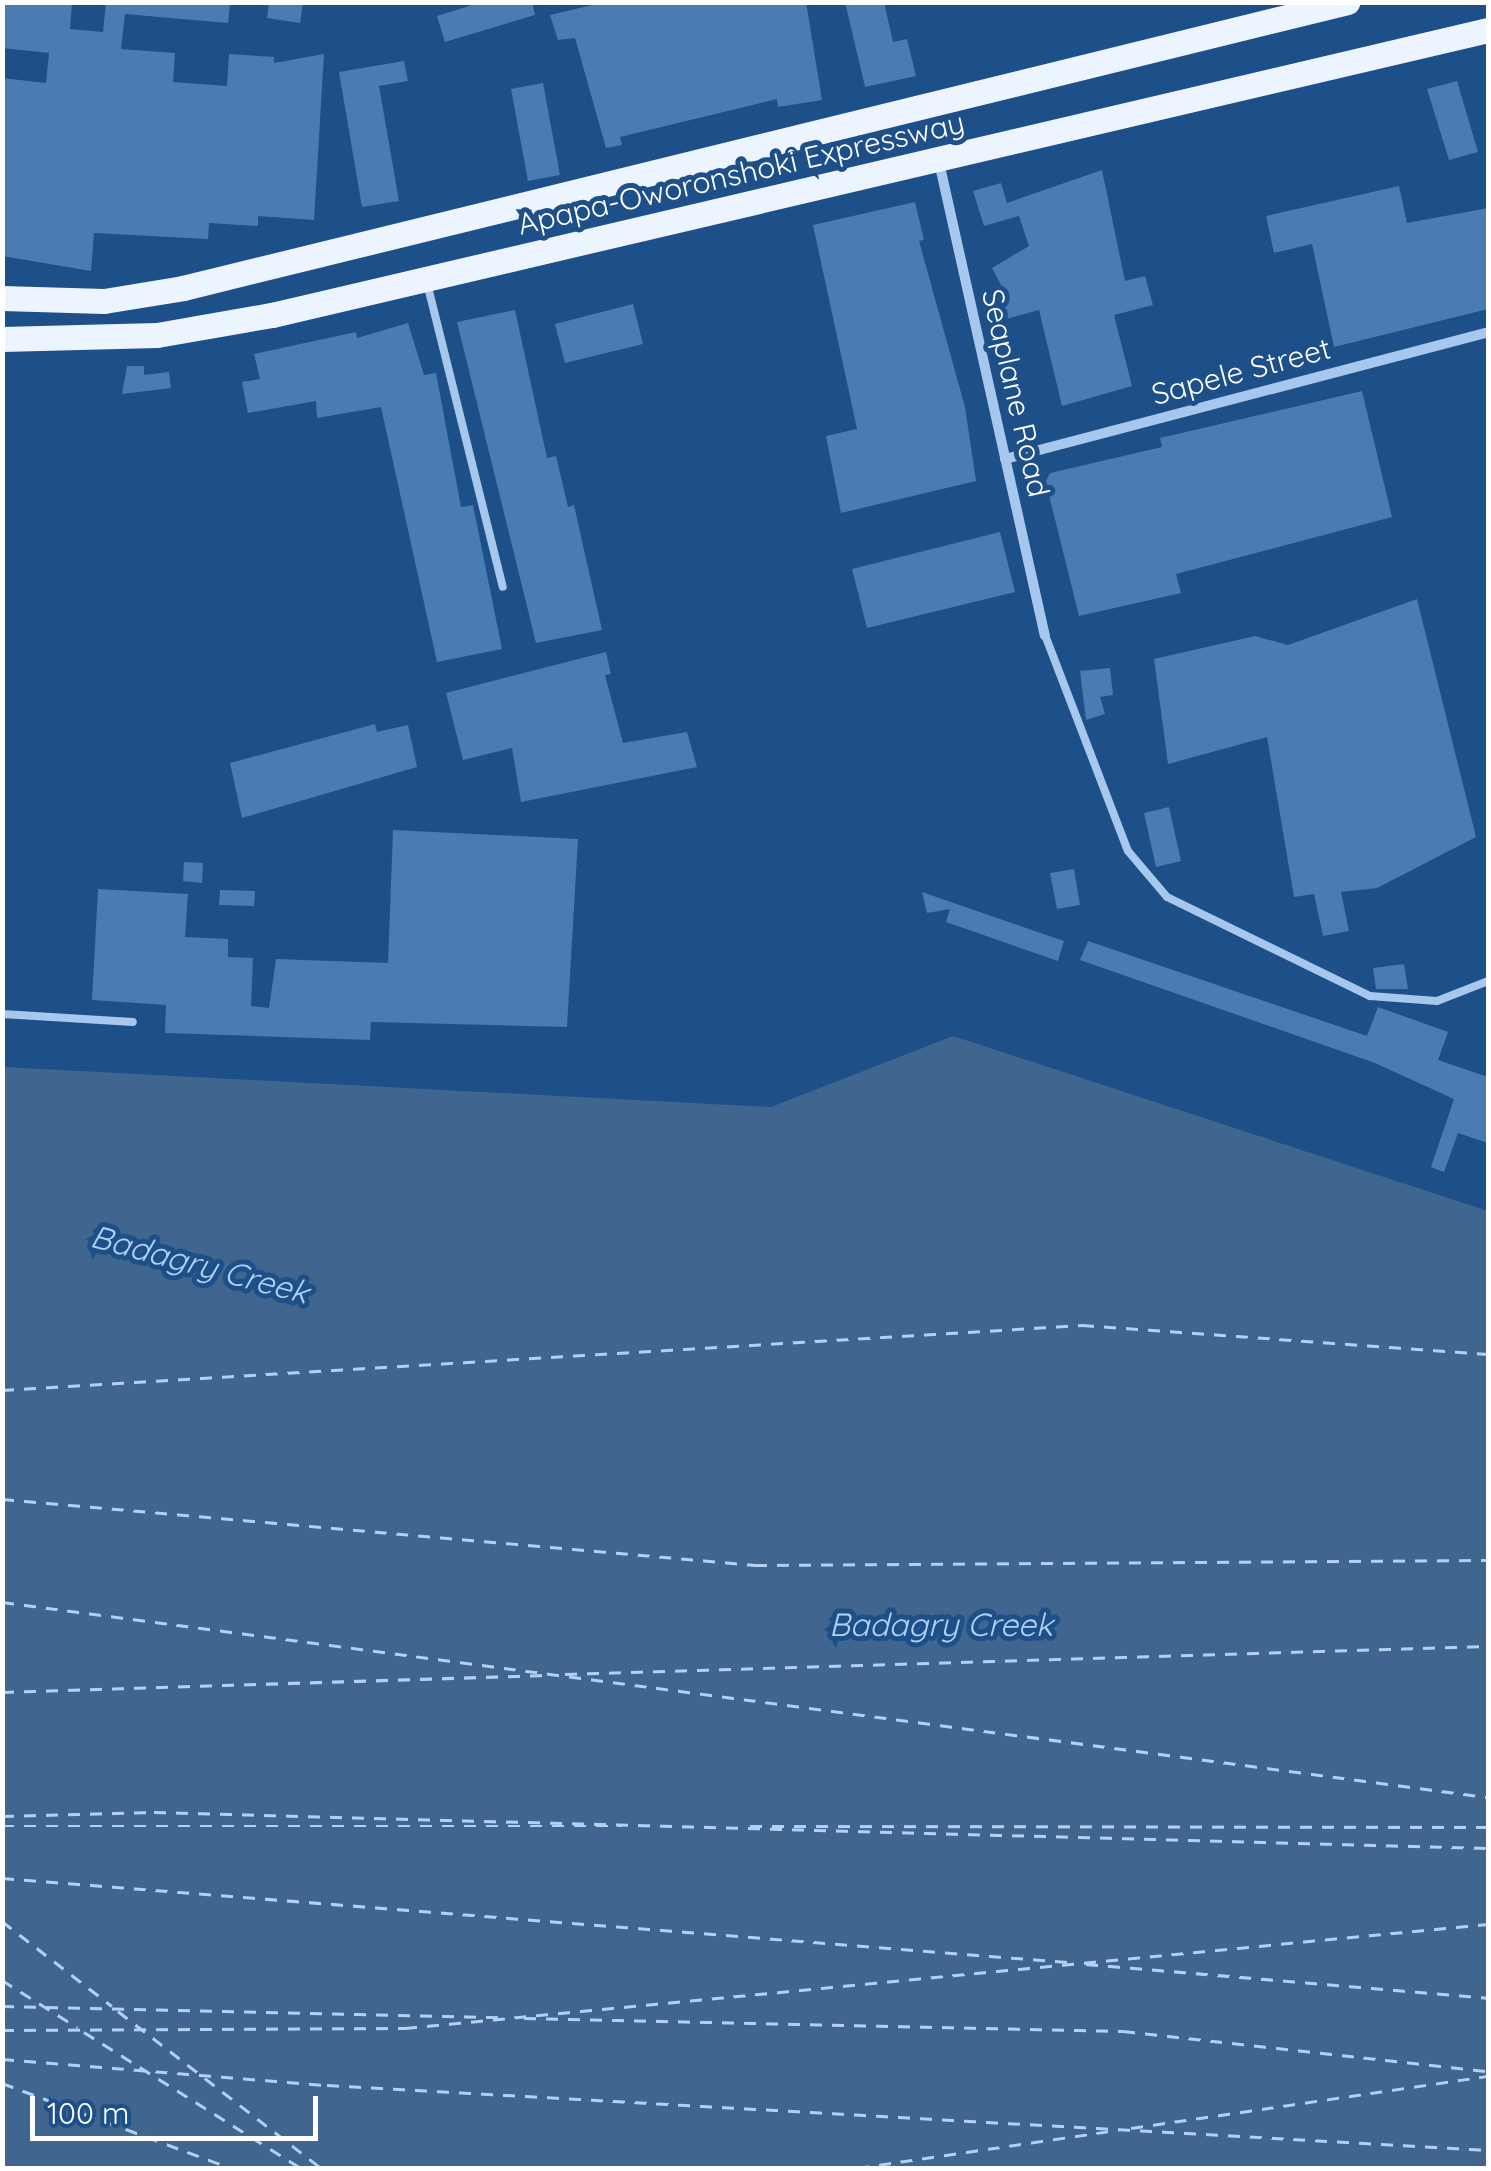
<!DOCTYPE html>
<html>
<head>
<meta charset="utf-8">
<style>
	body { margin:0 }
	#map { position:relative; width:1491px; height:2171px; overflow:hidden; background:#1d4f89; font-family:Quicksand,sans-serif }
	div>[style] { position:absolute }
	.water>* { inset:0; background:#40658f }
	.ferry>* { height:2.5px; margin-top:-1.25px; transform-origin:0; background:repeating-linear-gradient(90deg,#b3d2f3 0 12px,transparent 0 22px) }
	.building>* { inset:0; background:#4a7bb3 }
	.lane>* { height:8px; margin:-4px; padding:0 4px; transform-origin:4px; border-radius:4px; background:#a7c8ec }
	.street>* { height:10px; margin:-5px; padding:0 5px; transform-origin:5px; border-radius:5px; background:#a7c8ec }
	.primary>* { height:25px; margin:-12.5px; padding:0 12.5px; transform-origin:12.5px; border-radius:12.5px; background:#ecf4ff }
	span { translate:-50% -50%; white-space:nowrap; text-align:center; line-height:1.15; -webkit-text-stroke:10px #1d4f89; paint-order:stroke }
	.street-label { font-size:30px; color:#fff }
	.water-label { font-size:32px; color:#b3d2f3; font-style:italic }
	.frame { position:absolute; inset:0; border:5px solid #fff; pointer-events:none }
	.scale { position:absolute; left:30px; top:2096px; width:288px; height:45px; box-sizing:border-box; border:5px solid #fff; border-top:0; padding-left:12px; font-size:30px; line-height:35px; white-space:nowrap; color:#fff; -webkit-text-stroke:8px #1d4f89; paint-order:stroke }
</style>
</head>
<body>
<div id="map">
	<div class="water">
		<i style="clip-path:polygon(953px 1036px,1488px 1211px,1488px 2168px,3px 2168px,3px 1067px,771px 1107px)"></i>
	</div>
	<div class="ferry">
		<i style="left:2px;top:1390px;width:1082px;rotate:-3.44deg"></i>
		<i style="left:1082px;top:1325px;width:407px;rotate:4.1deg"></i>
		<i style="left:2px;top:1499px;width:756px;rotate:5.01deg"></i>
		<i style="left:755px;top:1565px;width:733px;rotate:-0.39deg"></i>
		<i style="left:2px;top:1602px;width:1499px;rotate:7.48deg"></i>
		<i style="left:565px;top:1674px;width:923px;rotate:-1.74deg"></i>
		<i style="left:2px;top:1692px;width:545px;rotate:-1.79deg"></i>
		<i style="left:2px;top:1816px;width:152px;rotate:-1.5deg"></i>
		<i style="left:154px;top:1812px;width:1334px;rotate:1.55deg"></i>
		<i style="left:2px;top:1826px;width:620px"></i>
		<i style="left:750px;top:1826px;width:738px;rotate:0.08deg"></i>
		<i style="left:2px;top:1878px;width:1069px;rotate:4.51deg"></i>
		<i style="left:2px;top:1921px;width:139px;rotate:37.7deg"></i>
		<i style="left:1086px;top:1964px;width:403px;rotate:4.8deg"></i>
		<i style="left:2px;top:1980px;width:89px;rotate:32.1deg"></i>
		<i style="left:2px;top:2006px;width:499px;rotate:1.3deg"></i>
		<i style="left:118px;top:2011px;width:257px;rotate:37.7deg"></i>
		<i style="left:524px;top:2018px;width:599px;rotate:1.24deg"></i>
		<i style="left:1123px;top:2031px;width:367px;rotate:6.3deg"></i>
		<i style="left:2px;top:2030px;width:403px;rotate:-0.3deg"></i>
		<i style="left:405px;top:2028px;width:1088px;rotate:-5.49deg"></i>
		<i style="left:84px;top:2032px;width:256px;rotate:32.1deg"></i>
		<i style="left:2px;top:2059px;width:326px;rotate:4.6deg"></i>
		<i style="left:327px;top:2085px;width:1163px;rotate:3.2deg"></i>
		<i style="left:2px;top:2083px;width:243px;rotate:20.4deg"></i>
		<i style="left:1131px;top:2128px;width:361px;rotate:-8.3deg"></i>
		<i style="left:857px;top:2168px;width:264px;rotate:-8.3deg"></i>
	</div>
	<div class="building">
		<i style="clip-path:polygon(2px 2px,72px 2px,70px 29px,103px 32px,106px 2px,230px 4px,228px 23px,125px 14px,121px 49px,175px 53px,173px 82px,227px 86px,229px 54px,274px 57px,274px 63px,324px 54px,314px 220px,258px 216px,258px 226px,209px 223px,208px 239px,94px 233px,91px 271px,2px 256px,2px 78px,46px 83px,49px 53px,2px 48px)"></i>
		<i style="clip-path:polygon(269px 2px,303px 2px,300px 23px,267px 18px)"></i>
		<i style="clip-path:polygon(482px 2px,532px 2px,535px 15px,445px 42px,437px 16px)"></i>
		<i style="clip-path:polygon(605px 2px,806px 2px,822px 100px,778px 107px,777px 99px,620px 137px,622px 145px,606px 148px,575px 38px,558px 40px,550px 15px)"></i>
		<i style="clip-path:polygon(845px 2px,884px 2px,893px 42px,907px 39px,916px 76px,865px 87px)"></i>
		<i style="clip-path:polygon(404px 61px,408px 81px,379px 86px,399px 201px,362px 207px,339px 72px)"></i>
		<i style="clip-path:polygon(1457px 81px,1478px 152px,1449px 160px,1427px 89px)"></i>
		<i style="clip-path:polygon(543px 83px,560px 175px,528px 181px,511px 89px)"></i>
		<i style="clip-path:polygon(1102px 170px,1125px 281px,1145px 276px,1153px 305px,1114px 315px,1132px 386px,1062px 406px,1039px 310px,1002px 320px,996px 299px,1007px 296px,992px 268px,1029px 246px,1019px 216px,984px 226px,973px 191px,1001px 183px,1007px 203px)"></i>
		<i style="clip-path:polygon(1399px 186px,1407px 223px,1488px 208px,1488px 309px,1334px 347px,1312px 244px,1274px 253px,1266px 216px)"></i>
		<i style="clip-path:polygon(915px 202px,924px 240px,919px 241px,965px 407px,976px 481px,841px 513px,826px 436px,857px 429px,813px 225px)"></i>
		<i style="clip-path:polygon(633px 304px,643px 344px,565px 363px,555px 324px)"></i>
		<i style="clip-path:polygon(515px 310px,547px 458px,556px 456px,568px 507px,574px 505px,602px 630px,536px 643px,457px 322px)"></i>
		<i style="clip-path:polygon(408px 323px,424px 375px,436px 373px,461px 507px,473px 505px,502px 649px,437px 662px,381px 407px,317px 418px,316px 401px,248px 413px,242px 382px,260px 379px,254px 354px,356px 332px,357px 338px)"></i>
		<i style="clip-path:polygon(127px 366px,144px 366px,144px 375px,169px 372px,171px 388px,122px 394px)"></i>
		<i style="clip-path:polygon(1362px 391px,1392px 517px,1176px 574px,1181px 593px,1079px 616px,1049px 495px,1038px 498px,1050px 473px,1162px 447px,1160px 438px)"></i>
		<i style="clip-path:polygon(1000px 532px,1015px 592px,867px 628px,852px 569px)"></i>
		<i style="clip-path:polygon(1417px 599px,1476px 837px,1377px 888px,1341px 892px,1349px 931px,1323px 936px,1314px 894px,1294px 897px,1267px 737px,1168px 764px,1154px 659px,1255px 636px,1288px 645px)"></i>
		<i style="clip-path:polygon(606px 652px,611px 674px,605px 675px,623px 743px,687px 732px,697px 767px,521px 802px,512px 748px,463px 760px,446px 693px)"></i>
		<i style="clip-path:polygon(1110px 668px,1113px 695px,1100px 697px,1105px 714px,1086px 720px,1080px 671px)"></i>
		<i style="clip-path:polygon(375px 724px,377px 732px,408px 725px,417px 767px,242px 818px,230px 763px)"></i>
		<i style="clip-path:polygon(1169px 807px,1181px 861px,1156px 867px,1144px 813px)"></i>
		<i style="clip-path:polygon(393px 830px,578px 839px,567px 1027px,371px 1022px,370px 1040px,165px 1033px,166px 1005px,92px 1000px,98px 889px,188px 894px,185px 937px,228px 939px,228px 957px,253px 958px,251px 1006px,269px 1008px,276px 959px,388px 963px)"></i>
		<i style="clip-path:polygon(184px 862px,203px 863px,202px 883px,183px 881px)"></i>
		<i style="clip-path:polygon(1074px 869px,1080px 905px,1057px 909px,1050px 873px)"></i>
		<i style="clip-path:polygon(220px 890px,255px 891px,254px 906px,219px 905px)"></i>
		<i style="clip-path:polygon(922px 892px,1064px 941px,1058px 961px,946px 922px,950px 909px,927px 913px)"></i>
		<i style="clip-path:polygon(1088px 941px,1367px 1036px,1378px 1007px,1448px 1032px,1438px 1060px,1488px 1077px,1488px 1143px,1458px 1133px,1444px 1172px,1431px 1167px,1454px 1099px,1375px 1063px,1080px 960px)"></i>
		<i style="clip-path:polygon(1404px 964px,1408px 989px,1376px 989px,1373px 968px)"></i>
	</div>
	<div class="lane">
		<i style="left:427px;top:283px;width:313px;rotate:76deg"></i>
		<i style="left:1045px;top:635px;width:231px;rotate:69deg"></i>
		<i style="left:1128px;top:851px;width:60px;rotate:49.7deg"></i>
		<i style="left:1167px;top:897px;width:226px;rotate:26deg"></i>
		<i style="left:1370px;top:996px;width:67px;rotate:4.3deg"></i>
		<i style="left:1437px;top:1001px;width:55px;rotate:-21.4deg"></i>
		<i style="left:2px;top:1014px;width:131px;rotate:3.5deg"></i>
	</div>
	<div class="street">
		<i style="left:939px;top:162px;width:485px;rotate:77.4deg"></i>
		<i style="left:1005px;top:459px;width:499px;rotate:-14.7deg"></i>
	</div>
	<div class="primary">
		<i style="left:2px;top:298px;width:102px;rotate:1.7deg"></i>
		<i style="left:104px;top:301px;width:80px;rotate:-9.3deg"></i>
		<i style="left:183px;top:288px;width:1199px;rotate:-13.8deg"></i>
		<i style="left:2px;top:339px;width:155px;rotate:-1.5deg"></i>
		<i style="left:157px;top:335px;width:117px;rotate:-9.9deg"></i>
		<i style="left:272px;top:315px;width:1249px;rotate:-13.19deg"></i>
	</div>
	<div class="street-label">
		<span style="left:741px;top:173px;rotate:-13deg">Apapa-Oworonshoki Expressway</span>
		<span style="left:1241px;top:371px;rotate:-15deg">Sapele Street</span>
		<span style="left:1016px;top:393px;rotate:77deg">Seaplane Road</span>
	</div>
	<div class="water-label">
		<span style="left:200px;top:1264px;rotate:15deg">Badagry Creek</span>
		<span style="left:941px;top:1624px">Badagry Creek</span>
	</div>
	<div class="frame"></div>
	<div class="scale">100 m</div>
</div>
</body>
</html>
